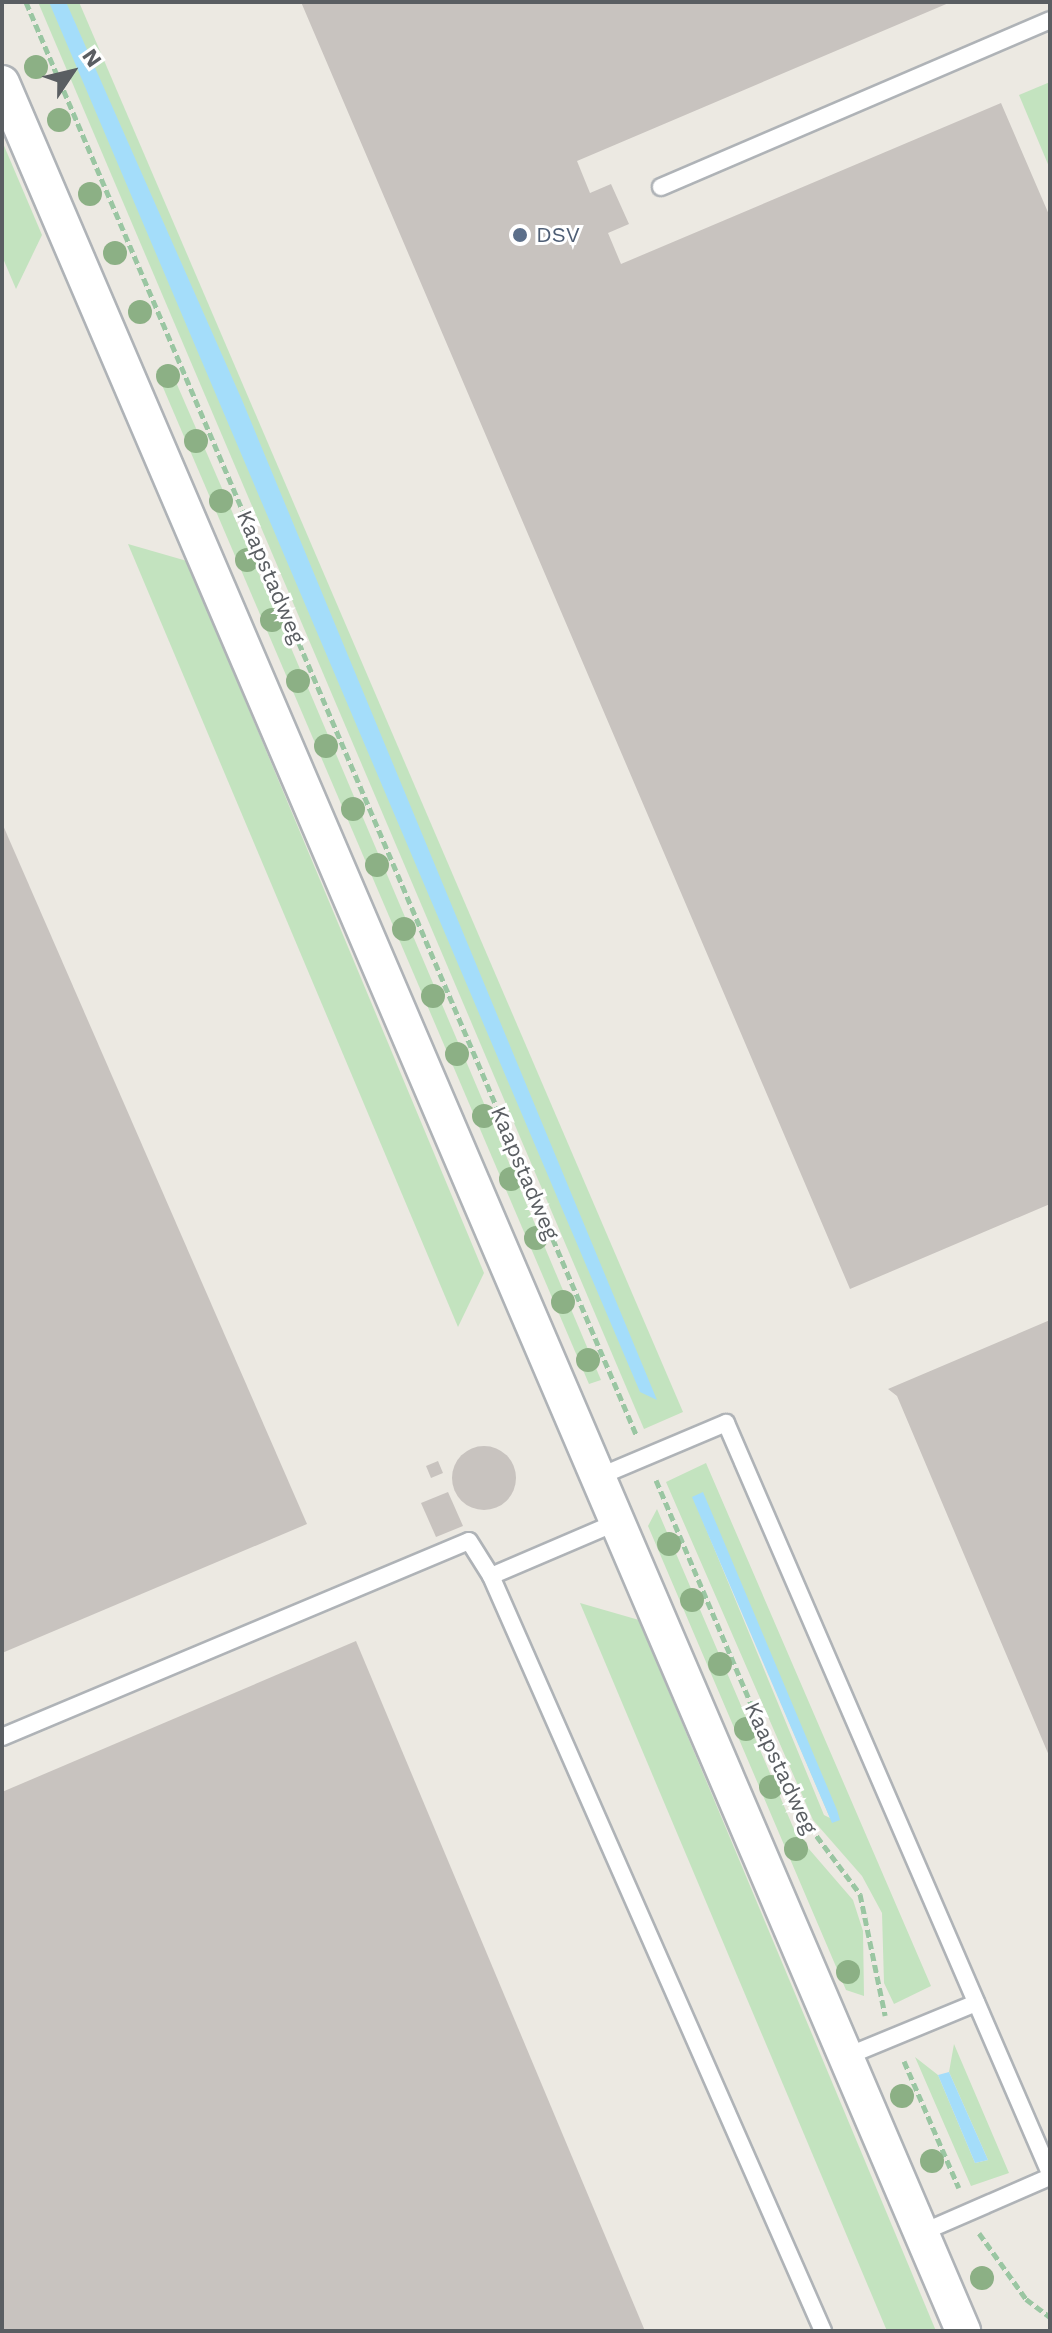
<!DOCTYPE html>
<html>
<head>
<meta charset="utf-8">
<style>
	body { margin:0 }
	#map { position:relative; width:1052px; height:2333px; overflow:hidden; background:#ece9e2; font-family:"Work Sans",sans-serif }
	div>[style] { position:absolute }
	.green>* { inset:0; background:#c3e3bf }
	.water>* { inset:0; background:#a4ddfa }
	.building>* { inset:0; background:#c8c3bf }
	.round { border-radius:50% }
	.path>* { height:5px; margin-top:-2.5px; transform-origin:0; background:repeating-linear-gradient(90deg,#9ac6a2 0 8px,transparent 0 12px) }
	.roads { filter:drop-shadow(2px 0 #afb3b7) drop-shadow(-2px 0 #afb3b7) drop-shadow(0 2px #afb3b7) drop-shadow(0 -2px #afb3b7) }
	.service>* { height:16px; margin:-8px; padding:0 8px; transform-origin:8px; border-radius:8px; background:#fff }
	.minor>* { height:34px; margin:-17px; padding:0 17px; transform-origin:17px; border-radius:17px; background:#fff }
	.trees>* { width:24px; height:24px; margin:-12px; border-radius:50%; background:#8cb085 }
	.dots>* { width:22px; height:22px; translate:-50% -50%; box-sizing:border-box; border:4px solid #fff; border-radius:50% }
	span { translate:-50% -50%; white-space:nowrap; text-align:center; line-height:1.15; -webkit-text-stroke:6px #fff; paint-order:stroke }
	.service-label { font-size:22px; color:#4e5e75 }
	.left { translate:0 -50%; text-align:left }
	.street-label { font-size:22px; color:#5a5e62 }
	.frame { position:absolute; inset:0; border:4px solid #5a5e62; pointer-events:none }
	.north { position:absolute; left:32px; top:32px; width:80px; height:80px; -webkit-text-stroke:6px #fff; paint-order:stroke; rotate:55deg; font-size:22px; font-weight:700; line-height:32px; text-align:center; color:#5a5e62 }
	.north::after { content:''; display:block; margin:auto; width:28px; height:36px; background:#5a5e62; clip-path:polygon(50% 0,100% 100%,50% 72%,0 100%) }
</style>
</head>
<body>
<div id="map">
	<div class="green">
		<i style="clip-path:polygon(38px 2px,79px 2px,683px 1412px,644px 1429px)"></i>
		<i style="clip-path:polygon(1050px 82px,1050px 169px,1019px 95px)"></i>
		<i style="clip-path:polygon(2px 141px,42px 235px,16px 289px,2px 256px)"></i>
		<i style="clip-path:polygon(169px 366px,289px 643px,601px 1380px,589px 1384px,156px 371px)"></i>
		<i style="clip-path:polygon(128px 544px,187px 561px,484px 1273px,458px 1327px)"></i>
		<i style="clip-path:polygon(evenodd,706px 1463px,931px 1986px,894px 2004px,884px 1983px,882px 1913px,862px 1876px,813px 1820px,666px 1482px,706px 1463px,693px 1497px,830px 1818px,824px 1815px,693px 1497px)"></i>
		<i style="clip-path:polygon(657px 1509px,796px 1834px,853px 1900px,863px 1931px,864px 1996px,846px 1990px,648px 1526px)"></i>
		<i style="clip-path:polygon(580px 1603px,639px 1620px,936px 2331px,887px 2331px)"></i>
		<i style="clip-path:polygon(954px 2044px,1009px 2173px,971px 2186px,915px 2057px,938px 2075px,975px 2163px,988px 2160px,949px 2072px)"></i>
	</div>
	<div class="water">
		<i style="clip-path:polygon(49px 2px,66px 2px,242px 400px,657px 1400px,640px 1392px)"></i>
		<i style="clip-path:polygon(703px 1492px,837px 1810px,840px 1820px,832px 1823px,692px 1497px)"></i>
		<i style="clip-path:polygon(949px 2072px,988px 2160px,975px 2163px,938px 2075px)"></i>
	</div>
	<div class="building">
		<i style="clip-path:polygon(301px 2px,951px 2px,577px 161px,590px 193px,611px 184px,629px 224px,608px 233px,621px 264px,1001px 103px,1050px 217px,1050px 1204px,850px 1289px)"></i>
		<i style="clip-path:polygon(2px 823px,307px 1524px,2px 1653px)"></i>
		<i style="clip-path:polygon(1050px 1320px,1050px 1758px,897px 1396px,888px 1389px)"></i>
		<i class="round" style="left:452px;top:1446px;width:64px;height:64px"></i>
		<i style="clip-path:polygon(438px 1461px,443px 1473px,431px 1478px,426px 1466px)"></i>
		<i style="clip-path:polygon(448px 1492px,463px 1526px,436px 1537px,421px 1503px)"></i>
		<i style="clip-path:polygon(356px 1641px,645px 2331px,2px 2331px,2px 1792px)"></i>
	</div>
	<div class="path">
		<i style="left:26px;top:2px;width:1557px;rotate:66.93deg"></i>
		<i style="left:656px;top:1480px;width:355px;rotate:67deg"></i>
		<i style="left:795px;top:1807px;width:109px;rotate:53.2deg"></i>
		<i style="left:860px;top:1894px;width:124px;rotate:78.3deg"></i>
		<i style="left:904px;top:2061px;width:138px;rotate:66.6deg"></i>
		<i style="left:979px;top:2233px;width:81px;rotate:54.5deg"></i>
		<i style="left:1026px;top:2299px;width:30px;rotate:37deg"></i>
	</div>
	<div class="roads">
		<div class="service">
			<i style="left:661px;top:187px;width:423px;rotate:-23.2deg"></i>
			<i style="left:598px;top:1477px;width:139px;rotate:-22.9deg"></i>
			<i style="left:726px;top:1423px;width:817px;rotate:66.64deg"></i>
			<i style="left:491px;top:1576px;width:825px;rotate:66.26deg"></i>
			<i style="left:2px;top:1737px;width:506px;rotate:-22.77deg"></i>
			<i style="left:469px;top:1541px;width:41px;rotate:57.8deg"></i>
			<i style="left:491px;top:1576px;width:137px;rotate:-23.2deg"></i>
			<i style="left:845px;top:2057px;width:142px;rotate:-22.4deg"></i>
			<i style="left:921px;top:2233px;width:141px;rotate:-23.5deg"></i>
		</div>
		<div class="minor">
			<i style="left:2px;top:83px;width:2445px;rotate:66.85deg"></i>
		</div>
	</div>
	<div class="trees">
		<i style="left:36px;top:67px"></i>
		<i style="left:59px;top:120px"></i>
		<i style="left:90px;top:194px"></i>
		<i style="left:115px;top:253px"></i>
		<i style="left:140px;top:312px"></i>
		<i style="left:168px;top:376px"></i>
		<i style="left:196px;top:441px"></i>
		<i style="left:221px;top:501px"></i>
		<i style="left:247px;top:560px"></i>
		<i style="left:272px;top:620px"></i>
		<i style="left:298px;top:681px"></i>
		<i style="left:326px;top:746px"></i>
		<i style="left:353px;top:809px"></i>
		<i style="left:377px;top:865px"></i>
		<i style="left:404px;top:929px"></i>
		<i style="left:433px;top:996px"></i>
		<i style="left:457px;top:1054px"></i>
		<i style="left:484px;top:1116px"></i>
		<i style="left:511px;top:1179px"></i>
		<i style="left:536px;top:1238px"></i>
		<i style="left:563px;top:1302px"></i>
		<i style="left:588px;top:1360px"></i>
		<i style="left:669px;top:1544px"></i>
		<i style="left:692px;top:1600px"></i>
		<i style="left:720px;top:1664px"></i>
		<i style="left:746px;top:1729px"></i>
		<i style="left:771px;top:1787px"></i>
		<i style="left:796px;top:1849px"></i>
		<i style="left:848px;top:1972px"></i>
		<i style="left:902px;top:2096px"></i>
		<i style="left:932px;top:2161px"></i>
		<i style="left:982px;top:2278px"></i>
	</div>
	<div class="dots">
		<i style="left:520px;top:235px;background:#5c6f8a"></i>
	</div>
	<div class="service-label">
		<span class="left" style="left:536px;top:235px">DSV</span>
	</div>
	<div class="street-label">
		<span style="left:271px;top:577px;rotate:67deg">Kaapstadweg</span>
		<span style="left:525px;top:1173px;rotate:67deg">Kaapstadweg</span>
		<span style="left:781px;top:1768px;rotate:65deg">Kaapstadweg</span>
	</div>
	<div class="frame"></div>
	<div class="north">N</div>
</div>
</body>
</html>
